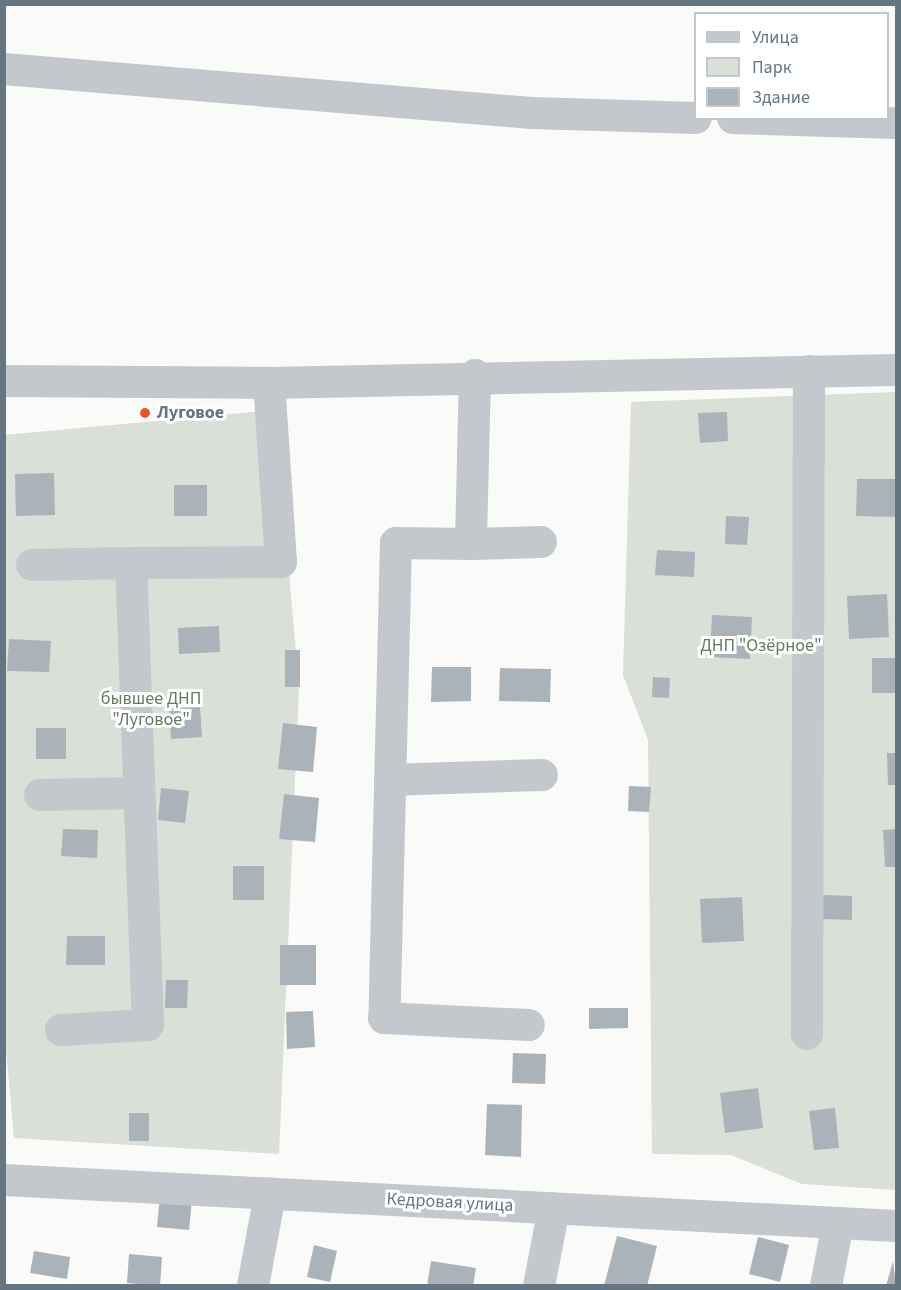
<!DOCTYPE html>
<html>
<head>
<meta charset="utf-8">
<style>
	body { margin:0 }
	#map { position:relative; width:901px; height:1290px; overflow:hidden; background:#fafaf8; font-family:"Source Sans 3",sans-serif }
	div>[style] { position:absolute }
	.green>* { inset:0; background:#dadfd7 }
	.building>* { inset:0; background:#aab3b9 }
	.minor>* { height:32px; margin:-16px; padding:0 16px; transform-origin:16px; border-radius:16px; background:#c3c8cc }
	.dots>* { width:16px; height:16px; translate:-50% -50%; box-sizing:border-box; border:3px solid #fff; border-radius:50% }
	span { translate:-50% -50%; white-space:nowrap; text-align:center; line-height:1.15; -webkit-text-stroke:6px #fff; paint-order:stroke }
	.poi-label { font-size:18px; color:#657683; font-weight:700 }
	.left { translate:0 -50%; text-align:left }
	.park-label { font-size:18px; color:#687a64 }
	.street-label { font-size:18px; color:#657683 }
	.frame { position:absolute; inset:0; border:6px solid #657683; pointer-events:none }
	.legend { position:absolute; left:694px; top:12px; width:195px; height:108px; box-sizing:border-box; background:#fff; border:2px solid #c1c8cd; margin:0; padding:8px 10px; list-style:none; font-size:18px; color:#657683 }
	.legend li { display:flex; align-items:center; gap:12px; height:30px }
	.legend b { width:30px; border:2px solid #c1c8cd }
</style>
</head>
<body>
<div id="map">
	<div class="green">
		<i style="clip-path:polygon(896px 392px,896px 1190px,802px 1184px,731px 1155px,652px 1154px,648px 740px,623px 675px,631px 402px)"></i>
		<i style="clip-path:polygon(275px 410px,299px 688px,279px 1154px,14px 1138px,4px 1027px,4px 435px)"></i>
	</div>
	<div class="building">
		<i style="clip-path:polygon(727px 412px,728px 441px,700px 443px,698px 413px)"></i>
		<i style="clip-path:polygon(54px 473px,55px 515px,16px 516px,15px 474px)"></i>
		<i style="clip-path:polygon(857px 479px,896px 479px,896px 517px,856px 516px)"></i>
		<i style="clip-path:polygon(174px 485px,207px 485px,207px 516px,174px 516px)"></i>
		<i style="clip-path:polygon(726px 516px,749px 517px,747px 545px,725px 544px)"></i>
		<i style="clip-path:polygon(657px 550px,695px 552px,694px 577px,655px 575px)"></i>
		<i style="clip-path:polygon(887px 594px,889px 637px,849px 639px,847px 596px)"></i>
		<i style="clip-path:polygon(712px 615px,752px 617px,750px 659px,710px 657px)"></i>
		<i style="clip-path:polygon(219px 626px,220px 652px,179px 654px,178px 628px)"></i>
		<i style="clip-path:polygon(9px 639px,51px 641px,49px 672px,7px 671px)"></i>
		<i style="clip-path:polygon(285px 650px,300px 650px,300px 687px,285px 687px)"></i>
		<i style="clip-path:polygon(872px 658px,896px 658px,896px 693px,872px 693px)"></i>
		<i style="clip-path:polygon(432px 667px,471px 667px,471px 701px,431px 702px)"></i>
		<i style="clip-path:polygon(500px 668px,551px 669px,550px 702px,499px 701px)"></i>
		<i style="clip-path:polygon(653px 677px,670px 678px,669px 698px,652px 697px)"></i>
		<i style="clip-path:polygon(200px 707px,202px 737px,171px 739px,169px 709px)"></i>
		<i style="clip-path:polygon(283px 723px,317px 727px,313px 772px,278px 769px)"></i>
		<i style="clip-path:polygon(36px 728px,66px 728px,66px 759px,36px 759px)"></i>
		<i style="clip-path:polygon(887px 753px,896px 753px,896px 785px,888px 785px)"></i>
		<i style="clip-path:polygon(629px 786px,651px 787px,649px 812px,628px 811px)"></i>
		<i style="clip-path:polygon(161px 788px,189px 791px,185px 823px,158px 820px)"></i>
		<i style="clip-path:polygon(284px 794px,319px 798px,315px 842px,279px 839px)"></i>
		<i style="clip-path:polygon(63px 829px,98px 830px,97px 858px,61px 856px)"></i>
		<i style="clip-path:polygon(896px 829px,896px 867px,885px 867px,883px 830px)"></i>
		<i style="clip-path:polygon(233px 866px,264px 866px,264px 900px,233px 900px)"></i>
		<i style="clip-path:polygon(823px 895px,852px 896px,852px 920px,823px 919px)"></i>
		<i style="clip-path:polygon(742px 897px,744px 941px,702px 943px,700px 899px)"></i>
		<i style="clip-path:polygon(67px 936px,105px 936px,105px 965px,66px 965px)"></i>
		<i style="clip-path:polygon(280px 945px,316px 945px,316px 985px,280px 985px)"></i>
		<i style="clip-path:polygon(166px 980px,188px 980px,187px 1008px,165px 1008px)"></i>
		<i style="clip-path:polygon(589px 1008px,628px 1008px,628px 1028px,589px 1029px)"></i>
		<i style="clip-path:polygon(313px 1011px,315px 1047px,287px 1049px,286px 1012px)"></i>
		<i style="clip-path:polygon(513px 1053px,546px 1054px,545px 1084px,512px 1083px)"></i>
		<i style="clip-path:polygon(758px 1088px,763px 1128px,725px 1133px,720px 1093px)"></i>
		<i style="clip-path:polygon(487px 1104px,522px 1105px,521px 1157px,485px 1155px)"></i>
		<i style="clip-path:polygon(835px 1108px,839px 1148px,814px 1150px,809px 1111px)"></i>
		<i style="clip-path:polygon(129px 1113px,149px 1113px,149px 1141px,129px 1141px)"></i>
		<i style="clip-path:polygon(160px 1196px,192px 1199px,189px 1230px,157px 1227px)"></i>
		<i style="clip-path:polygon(617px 1236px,657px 1246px,647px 1286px,604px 1286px)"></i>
		<i style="clip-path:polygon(758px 1237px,789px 1245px,780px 1282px,749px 1274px)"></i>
		<i style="clip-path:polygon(314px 1245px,337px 1251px,330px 1282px,307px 1277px)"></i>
		<i style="clip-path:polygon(34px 1251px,70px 1257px,67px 1279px,30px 1273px)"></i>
		<i style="clip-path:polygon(129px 1254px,162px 1257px,160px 1286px,127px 1283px)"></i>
		<i style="clip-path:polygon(431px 1261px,476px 1268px,473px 1286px,427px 1286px)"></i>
		<i style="clip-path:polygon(893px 1261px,896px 1286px,886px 1286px)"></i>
	</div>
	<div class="minor">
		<i style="left:4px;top:69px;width:529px;rotate:4.77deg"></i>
		<i style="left:531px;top:113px;width:165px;rotate:1.7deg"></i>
		<i style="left:733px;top:118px;width:163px;rotate:1.8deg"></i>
		<i style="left:475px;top:375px;width:169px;rotate:91.4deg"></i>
		<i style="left:471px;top:544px;width:75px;rotate:-179.2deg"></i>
		<i style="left:396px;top:543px;width:475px;rotate:91.4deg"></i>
		<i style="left:384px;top:1018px;width:145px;rotate:2.8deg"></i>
		<i style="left:4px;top:381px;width:265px;rotate:0.4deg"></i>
		<i style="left:269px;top:383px;width:627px;rotate:-1.19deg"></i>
		<i style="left:471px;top:544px;width:70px;rotate:-1.6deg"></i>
		<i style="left:32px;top:565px;width:99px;rotate:-1.2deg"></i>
		<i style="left:390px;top:780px;width:152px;rotate:-1.9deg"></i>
		<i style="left:40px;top:795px;width:99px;rotate:-1.2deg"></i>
		<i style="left:61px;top:1030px;width:87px;rotate:-3.3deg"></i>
		<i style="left:148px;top:1025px;width:462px;rotate:-92.1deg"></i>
		<i style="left:131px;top:563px;width:150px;rotate:-0.4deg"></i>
		<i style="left:281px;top:562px;width:179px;rotate:-93.8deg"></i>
		<i style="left:807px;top:1034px;width:663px;rotate:-89.83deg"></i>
		<i style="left:4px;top:1180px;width:893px;rotate:2.95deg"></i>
		<i style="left:253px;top:1286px;width:94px;rotate:-79.5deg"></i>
		<i style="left:539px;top:1286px;width:79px;rotate:-79.1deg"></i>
		<i style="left:826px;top:1286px;width:64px;rotate:-79.2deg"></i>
	</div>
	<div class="dots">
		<i style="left:145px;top:413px;background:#e4572e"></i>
	</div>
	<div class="poi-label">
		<span class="left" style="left:157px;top:413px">Луговое</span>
	</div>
	<div class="park-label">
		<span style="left:761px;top:646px">ДНП "Озёрное"</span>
		<span style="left:151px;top:710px">бывшее ДНП<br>"Луговое"</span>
	</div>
	<div class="street-label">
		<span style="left:450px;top:1203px;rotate:3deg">Кедровая улица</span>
	</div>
	<div class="frame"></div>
	<ul class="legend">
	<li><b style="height:8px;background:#c3c8cc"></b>Улица</li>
	<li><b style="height:16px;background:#dadfd7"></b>Парк</li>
	<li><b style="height:16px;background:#aab3b9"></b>Здание</li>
	</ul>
</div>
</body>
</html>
